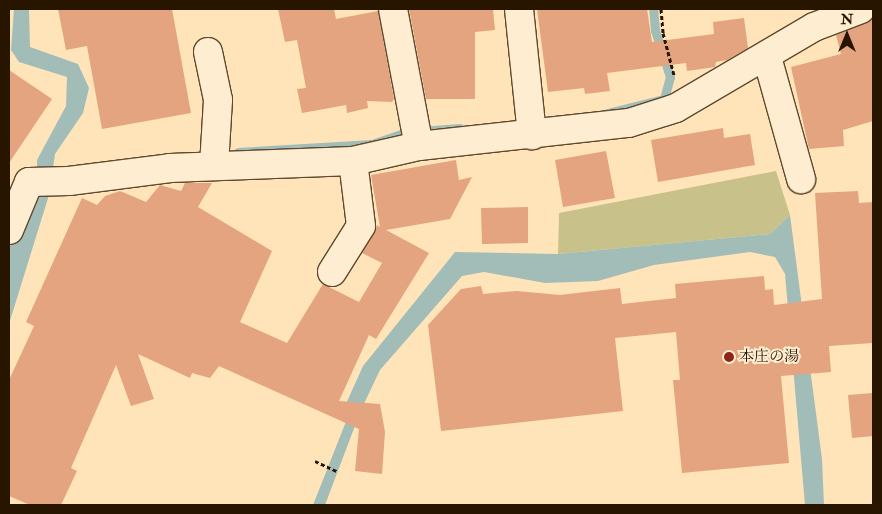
<!DOCTYPE html>
<html>
<head>
<meta charset="utf-8">
<style>
	body { margin:0 }
	#map { position:relative; width:882px; height:514px; overflow:hidden; background:#fee4b8; font-family:"IM FELL Double Pica","Noto Serif JP",serif }
	div>[style] { position:absolute }
	.green>* { inset:0; background:#c8c189 }
	.water>* { inset:0; background:#a2bdb7 }
	.stream>* { height:9px; margin:-4.5px; padding:0 4.5px; transform-origin:4.5px; border-radius:4.5px; background:#a2bdb7 }
	.building>* { inset:0; background:#e3a47f }
	.path>* { height:3px; margin-top:-1.5px; transform-origin:0; background:repeating-linear-gradient(90deg,#281500 0 4px,transparent 0 6.5px) }
	.roads { filter:drop-shadow(1px 0 #5e492e) drop-shadow(-1px 0 #5e492e) drop-shadow(0 1px #5e492e) drop-shadow(0 -1px #5e492e) }
	.street>* { height:28px; margin:-14px; padding:0 14px; transform-origin:14px; border-radius:14px; background:#feedd1 }
	.dots>* { width:14px; height:14px; translate:-50% -50%; box-sizing:border-box; border:2px solid #feedd1; border-radius:50% }
	span { translate:-50% -50%; white-space:nowrap; text-align:center; line-height:1.15; -webkit-text-stroke:4px #feedd1; paint-order:stroke }
	.poi-label { font-size:15px; color:#281500 }
	.left { translate:0 -50%; text-align:left }
	.frame { position:absolute; inset:0; border:10px solid #281500; pointer-events:none }
	.north { position:absolute; left:822px; top:10px; width:50px; height:50px; -webkit-text-stroke:4px #feedd1; paint-order:stroke; rotate:0deg; font-size:14px; font-weight:700; line-height:20px; text-align:center; color:#281500 }
	.north::after { content:''; display:block; margin:auto; width:18px; height:22px; background:#281500; clip-path:polygon(50% 0,100% 100%,50% 72%,0 100%) }
</style>
</head>
<body>
<div id="map">
	<div class="green">
		<i style="clip-path:polygon(776px 171px,790px 215px,770px 234px,558px 254px,559px 213px)"></i>
	</div>
	<div class="water">
		<i style="clip-path:polygon(14px 9px,29px 9px,30px 47px,78px 64px,89px 88px,83px 113px,55px 154px,49px 195px,9px 324px,9px 248px,37px 189px,37px 160px,66px 106px,67px 77px,19px 62px,11px 50px)"></i>
		<i style="clip-path:polygon(790px 215px,822px 459px,824px 505px,805px 505px,785px 274px,775px 257px,750px 252px,654px 265px,598px 281px,545px 283px,484px 272px,462px 276px,380px 370px,361px 410px,325px 505px,313px 505px,347px 419px,345px 406px,363px 366px,455px 252px,558px 254px,770px 234px)"></i>
	</div>
	<div class="stream">
		<i style="left:607px;top:113px;width:59px;rotate:-13.8deg"></i>
		<i style="left:664px;top:99px;width:23px;rotate:-75deg"></i>
		<i style="left:670px;top:77px;width:49px;rotate:-107.7deg"></i>
		<i style="left:655px;top:30px;width:21px;rotate:-95deg"></i>
		<i style="left:238px;top:152px;width:134px;rotate:-3.4deg"></i>
		<i style="left:372px;top:144px;width:36px;rotate:-19deg"></i>
		<i style="left:406px;top:132px;width:54px;rotate:-4.2deg"></i>
	</div>
	<div class="building">
		<i style="clip-path:polygon(58px 9px,172px 9px,191px 113px,102px 129px,87px 46px,66px 50px)"></i>
		<i style="clip-path:polygon(278px 9px,334px 9px,336px 19px,378px 11px,394px 99px,392px 102px,367px 101px,368px 108px,347px 113px,346px 105px,302px 113px,297px 89px,306px 88px,297px 40px,285px 42px)"></i>
		<i style="clip-path:polygon(409px 9px,493px 9px,495px 30px,475px 32px,475px 99px,426px 99px)"></i>
		<i style="clip-path:polygon(537px 9px,647px 9px,652px 42px,714px 34px,713px 22px,744px 18px,748px 48px,727px 60px,716px 62px,715px 67px,687px 71px,686px 63px,607px 73px,610px 91px,585px 94px,584px 88px,548px 92px)"></i>
		<i style="clip-path:polygon(873px 19px,873px 121px,843px 130px,844px 146px,809px 149px,791px 67px,841px 54px,836px 35px)"></i>
		<i style="clip-path:polygon(9px 70px,52px 99px,9px 163px)"></i>
		<i style="clip-path:polygon(723px 128px,724px 138px,750px 134px,755px 165px,658px 182px,651px 140px)"></i>
		<i style="clip-path:polygon(606px 151px,615px 198px,563px 207px,555px 160px)"></i>
		<i style="clip-path:polygon(456px 160px,459px 180px,472px 177px,450px 219px,386px 230px,429px 253px,376px 339px,369px 335px,339px 401px,380px 404px,385px 432px,382px 474px,355px 471px,359px 429px,219px 366px,210px 378px,192px 373px,190px 378px,138px 354px,154px 399px,131px 406px,116px 365px,71px 468px,77px 471px,61px 505px,30px 505px,9px 496px,9px 380px,34px 326px,26px 322px,82px 198px,97px 205px,105px 196px,120px 191px,146px 202px,160px 185px,181px 191px,185px 183px,212px 183px,198px 207px,272px 251px,240px 322px,287px 343px,323px 284px,359px 302px,382px 263px,362px 253px,377px 225px,380px 227px,371px 175px)"></i>
		<i style="clip-path:polygon(858px 191px,859px 203px,873px 202px,873px 343px,829px 346px,831px 372px,781px 376px,789px 463px,682px 473px,673px 380px,680px 380px,676px 332px,615px 338px,623px 411px,441px 431px,428px 325px,461px 289px,481px 286px,483px 294px,517px 291px,560px 295px,620px 288px,622px 304px,676px 298px,675px 284px,764px 276px,765px 290px,773px 289px,774px 305px,822px 299px,815px 193px)"></i>
		<i style="clip-path:polygon(528px 207px,528px 243px,482px 244px,481px 208px)"></i>
		<i style="clip-path:polygon(873px 393px,873px 436px,852px 438px,848px 395px)"></i>
	</div>
	<div class="path">
		<i style="left:661px;top:9px;width:24px;rotate:85deg"></i>
		<i style="left:663px;top:33px;width:43px;rotate:75.3deg"></i>
		<i style="left:315px;top:461px;width:26px;rotate:25deg"></i>
	</div>
	<div class="roads">
		<div class="street">
			<i style="left:393px;top:9px;width:139px;rotate:79.3deg"></i>
			<i style="left:519px;top:9px;width:127px;rotate:84.1deg"></i>
			<i style="left:208px;top:52px;width:49px;rotate:78.2deg"></i>
			<i style="left:218px;top:100px;width:66px;rotate:93.5deg"></i>
			<i style="left:767px;top:57px;width:127px;rotate:74.4deg"></i>
			<i style="left:9px;top:230px;width:52px;rotate:-67.4deg"></i>
			<i style="left:29px;top:182px;width:40px;rotate:-1.4deg"></i>
			<i style="left:69px;top:181px;width:102px;rotate:-7.3deg"></i>
			<i style="left:170px;top:168px;width:183px;rotate:-2.2deg"></i>
			<i style="left:353px;top:161px;width:68px;rotate:-12.8deg"></i>
			<i style="left:419px;top:146px;width:211px;rotate:-6.3deg"></i>
			<i style="left:629px;top:123px;width:49px;rotate:-17.7deg"></i>
			<i style="left:676px;top:108px;width:160px;rotate:-30.4deg"></i>
			<i style="left:814px;top:27px;width:50px;rotate:-21deg"></i>
			<i style="left:332px;top:272px;width:54px;rotate:-57.8deg"></i>
			<i style="left:361px;top:226px;width:65px;rotate:-97deg"></i>
		</div>
	</div>
	<div class="dots">
		<i style="left:729px;top:357px;background:#8f2418"></i>
	</div>
	<div class="poi-label">
		<span class="left" style="left:739px;top:357px">本庄の湯</span>
	</div>
	<div class="frame"></div>
	<div class="north">N</div>
</div>
</body>
</html>
